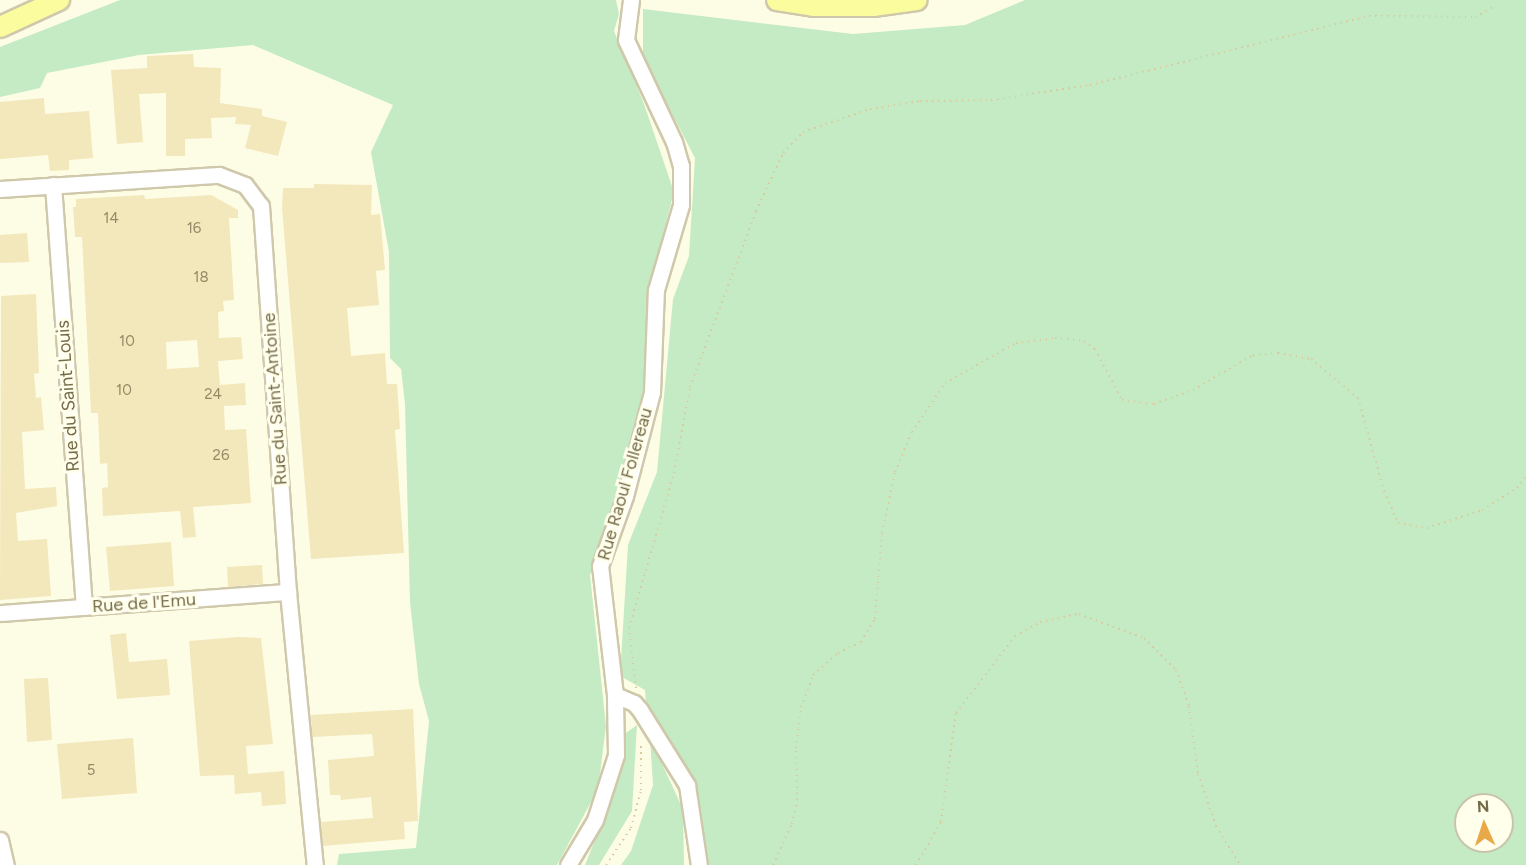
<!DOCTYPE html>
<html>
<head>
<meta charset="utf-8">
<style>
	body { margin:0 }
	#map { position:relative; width:1526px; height:865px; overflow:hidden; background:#fdfde5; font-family:Figtree,sans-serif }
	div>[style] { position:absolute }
	.green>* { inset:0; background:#c4ebc3 }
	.building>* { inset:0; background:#f3e7bc }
	.path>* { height:2px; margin-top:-1px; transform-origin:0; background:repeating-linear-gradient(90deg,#d8cb9f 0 1.5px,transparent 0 6px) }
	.roads { filter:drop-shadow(2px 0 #cfc8ab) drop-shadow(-2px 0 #cfc8ab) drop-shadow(0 2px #cfc8ab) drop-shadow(0 -2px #cfc8ab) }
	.minor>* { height:15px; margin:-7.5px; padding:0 7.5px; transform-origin:7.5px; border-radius:7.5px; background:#fff }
	.major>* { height:20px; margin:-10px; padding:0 10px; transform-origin:10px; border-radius:10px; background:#fbfc9d }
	span { translate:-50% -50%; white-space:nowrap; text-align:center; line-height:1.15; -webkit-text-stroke:6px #ffffec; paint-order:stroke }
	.number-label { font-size:15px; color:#958a66 }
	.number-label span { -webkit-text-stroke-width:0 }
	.street-label { font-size:18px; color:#766b49 }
	.north { position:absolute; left:1454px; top:793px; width:60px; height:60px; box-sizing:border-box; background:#ffffec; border:2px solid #c8c4ab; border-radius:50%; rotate:357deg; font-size:16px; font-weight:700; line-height:24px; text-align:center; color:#766b49 }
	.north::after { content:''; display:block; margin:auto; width:21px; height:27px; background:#e9a948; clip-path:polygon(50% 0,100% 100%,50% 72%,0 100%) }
</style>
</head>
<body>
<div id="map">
	<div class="green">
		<i style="clip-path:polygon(120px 0,616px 0,619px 14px,614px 31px,644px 104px,674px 192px,648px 292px,647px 412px,590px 575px,606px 726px,598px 789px,557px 865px,337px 865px,339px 854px,416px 848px,429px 721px,419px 684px,410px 602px,405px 404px,401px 369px,390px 358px,389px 252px,371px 152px,393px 105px,253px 45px,139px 55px,47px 73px,40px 88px,0 97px,0 47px)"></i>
		<i style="clip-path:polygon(evenodd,1025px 0,1526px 0,1526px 865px,708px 865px,686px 766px,646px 706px,645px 690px,620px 676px,628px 545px,657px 472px,673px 299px,689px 256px,695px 158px,643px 58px,643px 9px,853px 34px,965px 25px,1025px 0,1466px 805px,1502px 805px,1502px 841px,1466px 841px,1466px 805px)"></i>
		<i style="clip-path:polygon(637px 725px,632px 811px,599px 865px,585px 865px,617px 785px,623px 735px)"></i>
		<i style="clip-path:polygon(650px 738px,683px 809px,684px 865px,621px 865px,631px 851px,653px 785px)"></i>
	</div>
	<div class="building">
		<i style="clip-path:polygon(193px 54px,194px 67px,221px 68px,220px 103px,262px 109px,262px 116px,287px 122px,278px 156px,245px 148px,251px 125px,235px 124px,236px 117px,211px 118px,212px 138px,185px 139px,185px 156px,166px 156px,166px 93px,139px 94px,143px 142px,117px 144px,111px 70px,147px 68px,147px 56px)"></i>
		<i style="clip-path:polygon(44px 98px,45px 114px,89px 111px,93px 158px,69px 160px,69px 170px,50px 171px,48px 155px,0 159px,0 102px)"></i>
		<i style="clip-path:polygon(314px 184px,372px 185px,371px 215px,380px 214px,385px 270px,376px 271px,379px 305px,347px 308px,351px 356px,385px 353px,387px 384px,397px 384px,400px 429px,395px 430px,404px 553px,311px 559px,282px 208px,283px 188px,314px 188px)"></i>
		<i style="clip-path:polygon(evenodd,144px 195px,145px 199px,211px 195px,238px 210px,238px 218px,229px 218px,234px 300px,223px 301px,224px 311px,218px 312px,219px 338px,241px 337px,243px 359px,218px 361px,220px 385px,245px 383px,246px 405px,224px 406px,225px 430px,246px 429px,251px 503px,193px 507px,196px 537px,183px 538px,180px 511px,103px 516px,102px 488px,108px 487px,107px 463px,100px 464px,98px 413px,91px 413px,82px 237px,75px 237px,73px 207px,76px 207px,76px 199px,144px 195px,197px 340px,199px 367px,167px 369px,166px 342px,197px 340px)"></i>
		<i style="clip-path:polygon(27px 233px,29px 262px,0 263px,0 235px)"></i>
		<i style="clip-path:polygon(36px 294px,39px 373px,34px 374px,36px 398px,41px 397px,44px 430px,22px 432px,25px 489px,56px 487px,57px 506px,16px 513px,18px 541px,47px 539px,51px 596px,0 600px,1px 296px)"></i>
		<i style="clip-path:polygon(171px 542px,174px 586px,110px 591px,106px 547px)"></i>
		<i style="clip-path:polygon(262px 565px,263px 584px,228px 587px,227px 567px)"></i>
		<i style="clip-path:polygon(126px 633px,129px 662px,167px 659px,170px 695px,117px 699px,110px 635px)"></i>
		<i style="clip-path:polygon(238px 637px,261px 638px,273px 744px,246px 746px,248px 774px,284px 771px,286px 804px,262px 806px,261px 792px,235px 794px,234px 775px,200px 776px,189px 641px)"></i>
		<i style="clip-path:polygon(48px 678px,52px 740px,27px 742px,24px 679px)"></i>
		<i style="clip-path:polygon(413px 709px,418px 821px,404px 822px,405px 839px,323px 846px,321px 822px,373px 818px,371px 797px,341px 800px,340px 795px,330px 795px,328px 760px,374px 756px,372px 734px,312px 737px,311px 715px)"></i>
		<i style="clip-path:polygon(133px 738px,137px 793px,62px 799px,57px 744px)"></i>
	</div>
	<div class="path">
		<i style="left:636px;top:688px;width:60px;rotate:-96.7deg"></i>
		<i style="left:629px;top:628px;width:161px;rotate:-73.8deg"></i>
		<i style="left:674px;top:473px;width:87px;rotate:-79.5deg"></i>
		<i style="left:690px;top:387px;width:188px;rotate:-69.4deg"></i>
		<i style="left:756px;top:211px;width:64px;rotate:-65deg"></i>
		<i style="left:783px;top:153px;width:29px;rotate:-46deg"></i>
		<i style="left:803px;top:132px;width:71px;rotate:-18.9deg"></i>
		<i style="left:870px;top:109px;width:51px;rotate:-9.1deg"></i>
		<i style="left:920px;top:101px;width:71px;rotate:-0.8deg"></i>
		<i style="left:991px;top:100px;width:100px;rotate:-8.6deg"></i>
		<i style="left:1090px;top:85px;width:287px;rotate:-13.9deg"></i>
		<i style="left:1369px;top:16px;width:106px;rotate:0.5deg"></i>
		<i style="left:1475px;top:17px;width:21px;rotate:-29deg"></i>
		<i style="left:606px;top:865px;width:45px;rotate:-56deg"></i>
		<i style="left:631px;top:828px;width:39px;rotate:-75deg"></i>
		<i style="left:641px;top:790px;width:48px;rotate:-90deg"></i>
		<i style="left:773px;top:865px;width:45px;rotate:-65.1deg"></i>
		<i style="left:792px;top:824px;width:25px;rotate:-78deg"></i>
		<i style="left:797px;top:800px;width:52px;rotate:-91.1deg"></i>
		<i style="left:796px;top:748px;width:41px;rotate:-83deg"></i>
		<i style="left:801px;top:707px;width:34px;rotate:-69deg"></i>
		<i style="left:813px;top:675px;width:33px;rotate:-41deg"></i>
		<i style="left:838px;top:653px;width:25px;rotate:-26deg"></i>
		<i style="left:861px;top:642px;width:27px;rotate:-59deg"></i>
		<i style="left:875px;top:619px;width:86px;rotate:-85.3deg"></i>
		<i style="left:882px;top:533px;width:62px;rotate:-78deg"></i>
		<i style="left:895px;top:472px;width:43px;rotate:-67deg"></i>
		<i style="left:912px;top:432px;width:59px;rotate:-56deg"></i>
		<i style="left:945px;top:383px;width:81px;rotate:-29.4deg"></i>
		<i style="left:1016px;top:343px;width:39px;rotate:-7deg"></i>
		<i style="left:1055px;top:338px;width:29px;rotate:6deg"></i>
		<i style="left:1084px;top:341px;width:14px;rotate:36deg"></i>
		<i style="left:1095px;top:349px;width:58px;rotate:62.1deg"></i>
		<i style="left:1122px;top:400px;width:32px;rotate:7deg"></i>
		<i style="left:1154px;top:404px;width:41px;rotate:-19.7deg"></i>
		<i style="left:1193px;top:390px;width:69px;rotate:-30.3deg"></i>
		<i style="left:1253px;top:355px;width:25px;rotate:-5deg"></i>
		<i style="left:1278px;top:353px;width:34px;rotate:10deg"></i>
		<i style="left:1311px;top:359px;width:61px;rotate:39.7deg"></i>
		<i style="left:1358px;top:398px;width:97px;rotate:74.4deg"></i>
		<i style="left:1384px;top:491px;width:35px;rotate:66deg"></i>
		<i style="left:1398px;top:523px;width:29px;rotate:10deg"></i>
		<i style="left:1427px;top:528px;width:58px;rotate:-18.1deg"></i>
		<i style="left:1482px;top:510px;width:41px;rotate:-32.2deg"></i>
		<i style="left:1517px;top:488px;width:14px;rotate:-51deg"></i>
		<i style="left:916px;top:865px;width:50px;rotate:-59.8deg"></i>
		<i style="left:941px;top:822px;width:110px;rotate:-82.2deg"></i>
		<i style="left:956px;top:713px;width:97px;rotate:-52.5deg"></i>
		<i style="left:1015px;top:636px;width:29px;rotate:-29deg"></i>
		<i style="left:1040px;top:622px;width:40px;rotate:-12deg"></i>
		<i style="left:1079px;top:614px;width:69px;rotate:20.3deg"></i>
		<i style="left:1144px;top:638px;width:45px;rotate:45deg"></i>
		<i style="left:1176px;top:670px;width:38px;rotate:70deg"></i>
		<i style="left:1189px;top:706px;width:69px;rotate:82.5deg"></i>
		<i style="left:1198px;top:774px;width:55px;rotate:70.9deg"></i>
		<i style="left:1216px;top:826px;width:46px;rotate:58.4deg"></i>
	</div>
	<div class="roads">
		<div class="minor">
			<i style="left:53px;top:185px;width:423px;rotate:85.8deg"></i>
			<i style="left:0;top:189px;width:219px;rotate:-3.7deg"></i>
			<i style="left:219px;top:175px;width:28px;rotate:21deg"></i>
			<i style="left:245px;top:185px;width:26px;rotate:53deg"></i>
			<i style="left:261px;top:206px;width:387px;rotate:86deg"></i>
			<i style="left:288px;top:592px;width:274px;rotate:84.4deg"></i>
			<i style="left:0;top:613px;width:289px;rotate:-4.2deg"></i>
			<i style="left:615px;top:695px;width:21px;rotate:23deg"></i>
			<i style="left:634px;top:703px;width:9px;rotate:49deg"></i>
			<i style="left:640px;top:710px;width:89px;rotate:57.9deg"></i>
			<i style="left:687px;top:785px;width:81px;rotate:81.5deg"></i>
			<i style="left:0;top:840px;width:26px;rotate:77deg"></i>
			<i style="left:568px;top:865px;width:52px;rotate:-59deg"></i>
			<i style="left:595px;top:820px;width:68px;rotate:-72.1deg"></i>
			<i style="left:616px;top:755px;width:60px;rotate:-91deg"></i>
			<i style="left:615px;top:695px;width:130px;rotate:-96.6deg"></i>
			<i style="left:600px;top:566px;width:74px;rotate:-70.3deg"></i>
			<i style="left:625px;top:496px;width:107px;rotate:-75.4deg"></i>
			<i style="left:652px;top:392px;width:102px;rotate:-87.8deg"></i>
			<i style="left:656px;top:290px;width:89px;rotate:-73.6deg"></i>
			<i style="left:681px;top:205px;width:39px;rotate:-90deg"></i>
			<i style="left:681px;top:166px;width:25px;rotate:-106deg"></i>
			<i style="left:674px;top:142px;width:113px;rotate:-115.2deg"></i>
			<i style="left:626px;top:40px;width:40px;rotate:-82.9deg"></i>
		</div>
		<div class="major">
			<i style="left:777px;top:0;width:37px;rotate:9deg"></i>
			<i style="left:814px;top:6px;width:59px"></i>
			<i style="left:873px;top:6px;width:44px;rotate:-7.8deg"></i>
			<i style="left:0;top:27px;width:65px;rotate:-24.6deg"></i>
		</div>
	</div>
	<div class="number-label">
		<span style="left:111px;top:219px">14</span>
		<span style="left:194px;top:229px">16</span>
		<span style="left:201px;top:278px">18</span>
		<span style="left:127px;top:342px">10</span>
		<span style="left:124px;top:391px">10</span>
		<span style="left:213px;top:395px">24</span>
		<span style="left:221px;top:456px">26</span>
		<span style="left:91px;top:771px">5</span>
	</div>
	<div class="street-label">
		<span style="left:68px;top:396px;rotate:-94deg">Rue du Saint-Louis</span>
		<span style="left:275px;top:399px;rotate:-94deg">Rue du Saint-Antoine</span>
		<span style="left:625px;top:484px;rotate:-74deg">Rue Raoul Follereau</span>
		<span style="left:144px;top:603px;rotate:-4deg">Rue de l'Emu</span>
	</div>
	<div class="north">N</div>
</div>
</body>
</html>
